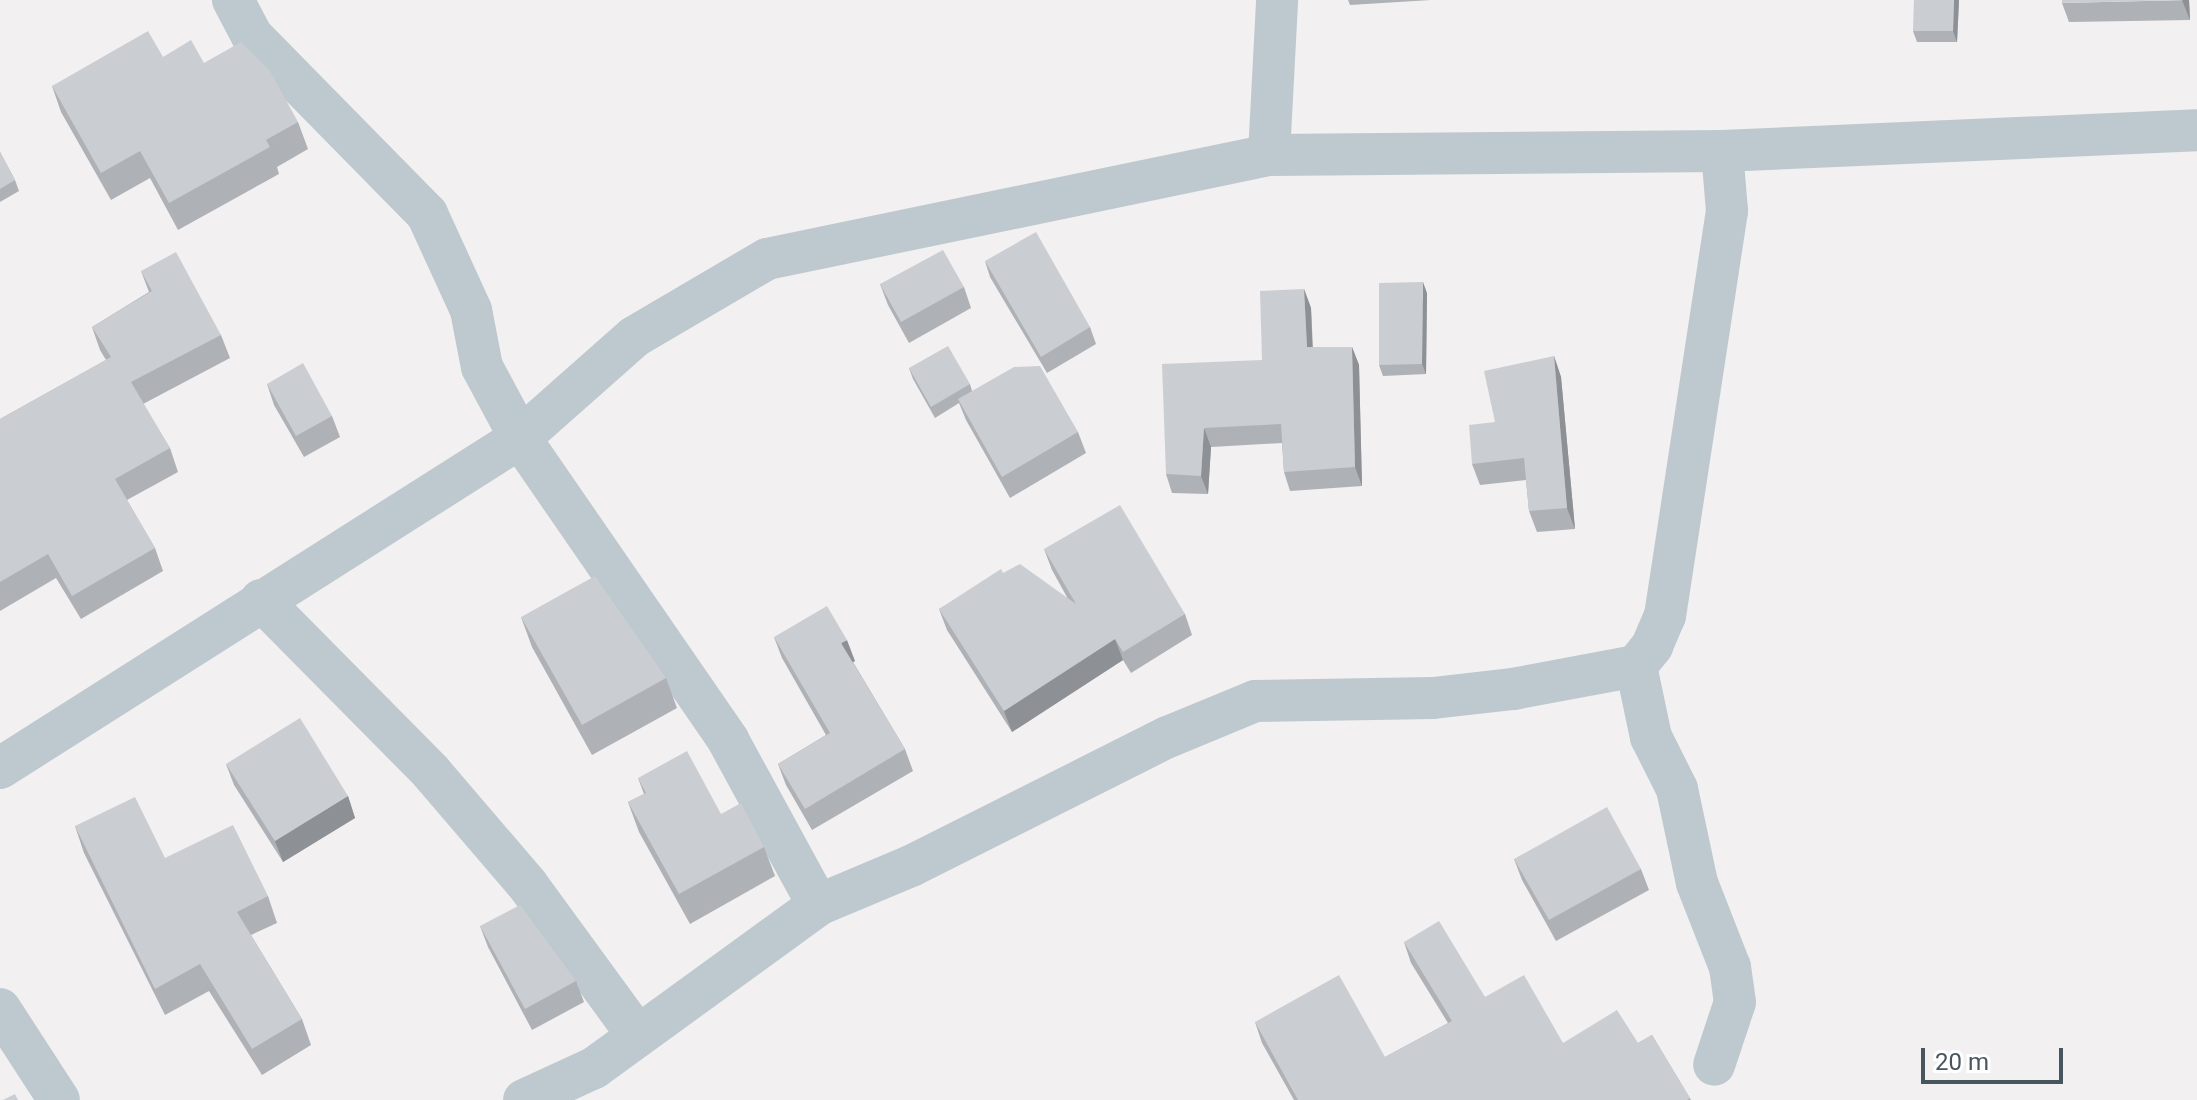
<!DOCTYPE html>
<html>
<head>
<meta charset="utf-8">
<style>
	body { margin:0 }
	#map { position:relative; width:2197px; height:1100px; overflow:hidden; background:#f2f0f0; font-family:Roboto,sans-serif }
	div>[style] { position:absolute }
	.minor>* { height:42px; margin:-21px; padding:0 21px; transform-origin:21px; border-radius:21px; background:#bdc9cf }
	.wall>* { inset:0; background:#aeb1b5 }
	.shaded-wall>* { inset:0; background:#8d9094 }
	.building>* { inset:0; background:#caced3 }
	span { translate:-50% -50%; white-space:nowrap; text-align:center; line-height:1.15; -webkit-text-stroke:6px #fff; paint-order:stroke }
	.scale { position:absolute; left:1921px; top:1048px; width:142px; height:36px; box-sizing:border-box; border:4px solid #47555e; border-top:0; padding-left:10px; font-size:24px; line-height:28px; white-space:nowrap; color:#47555e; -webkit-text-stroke:6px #fff; paint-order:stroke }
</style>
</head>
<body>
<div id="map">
	<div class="minor">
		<i style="left:233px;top:0;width:41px;rotate:62.2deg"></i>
		<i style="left:252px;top:36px;width:250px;rotate:45.5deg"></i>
		<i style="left:427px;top:214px;width:106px;rotate:65.4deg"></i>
		<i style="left:471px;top:310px;width:58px;rotate:79.1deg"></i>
		<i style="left:482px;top:367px;width:81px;rotate:61.8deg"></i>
		<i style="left:520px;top:438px;width:367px;rotate:55.4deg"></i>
		<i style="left:728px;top:740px;width:188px;rotate:61.4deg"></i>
		<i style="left:1269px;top:155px;width:453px;rotate:-0.5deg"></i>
		<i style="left:1722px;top:151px;width:475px;rotate:-2.5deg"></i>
		<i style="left:261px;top:600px;width:242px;rotate:45.3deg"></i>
		<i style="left:431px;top:772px;width:148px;rotate:49.4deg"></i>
		<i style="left:527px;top:884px;width:188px;rotate:53.9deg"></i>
		<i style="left:1636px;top:666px;width:73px;rotate:78.1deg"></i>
		<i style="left:1651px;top:737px;width:58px;rotate:63.4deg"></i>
		<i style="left:1677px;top:789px;width:96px;rotate:78deg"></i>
		<i style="left:1697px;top:883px;width:90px;rotate:68.6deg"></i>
		<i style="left:1730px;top:967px;width:35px;rotate:82deg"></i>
		<i style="left:1735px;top:1002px;width:66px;rotate:108.4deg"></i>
		<i style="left:0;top:768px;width:616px;rotate:-32.4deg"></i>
		<i style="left:520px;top:438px;width:152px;rotate:-41.5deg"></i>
		<i style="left:634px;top:337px;width:154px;rotate:-30.4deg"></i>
		<i style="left:767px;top:259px;width:513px;rotate:-11.7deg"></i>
		<i style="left:1269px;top:155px;width:155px;rotate:-87deg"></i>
		<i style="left:0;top:1009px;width:108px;rotate:57deg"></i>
		<i style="left:524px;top:1100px;width:77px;rotate:-24.6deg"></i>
		<i style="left:594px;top:1068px;width:277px;rotate:-36deg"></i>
		<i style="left:818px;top:905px;width:101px;rotate:-22.8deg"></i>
		<i style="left:911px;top:866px;width:288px;rotate:-26.7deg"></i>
		<i style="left:1168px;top:737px;width:94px;rotate:-22.5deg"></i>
		<i style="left:1255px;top:701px;width:178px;rotate:-1deg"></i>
		<i style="left:1433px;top:698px;width:81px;rotate:-6.4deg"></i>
		<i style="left:1513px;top:689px;width:125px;rotate:-10.6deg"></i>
		<i style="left:1636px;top:666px;width:26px;rotate:-51deg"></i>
		<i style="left:1652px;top:646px;width:33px;rotate:-67deg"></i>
		<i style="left:1665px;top:616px;width:410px;rotate:-81.3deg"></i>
		<i style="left:1727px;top:211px;width:60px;rotate:-94.8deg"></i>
	</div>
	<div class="wall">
		<i style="clip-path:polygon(1348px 0,1431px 0,1350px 5px)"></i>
		<i style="clip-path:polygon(1959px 0,1957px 42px,1917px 42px,1913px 31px)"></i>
		<i style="clip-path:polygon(2189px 0,2190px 20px,2069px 22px,2062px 3px)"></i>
		<i style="clip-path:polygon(163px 57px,204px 63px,298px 122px,308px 149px,277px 167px,279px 174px,178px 230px,150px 178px,111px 200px,61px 112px,52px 86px)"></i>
		<i style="clip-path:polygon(0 152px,15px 180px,19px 191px,0 202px)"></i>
		<i style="clip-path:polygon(985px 261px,1090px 327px,1096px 344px,1047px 373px,990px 277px)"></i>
		<i style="clip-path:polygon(141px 271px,221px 335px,230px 358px,143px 404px,170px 448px,178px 472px,127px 500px,155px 548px,163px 571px,81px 619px,56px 578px,0 611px,0 419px,106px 360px,100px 350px,92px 327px,149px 292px)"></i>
		<i style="clip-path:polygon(880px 284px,964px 287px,971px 308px,909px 343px,888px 305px)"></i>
		<i style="clip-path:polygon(1304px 289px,1311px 308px,1313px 347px,1352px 347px,1359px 365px,1362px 486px,1290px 491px,1284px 472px,1282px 443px,1211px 447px,1208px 494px,1172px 493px,1166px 474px,1262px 360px)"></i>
		<i style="clip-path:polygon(1427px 293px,1426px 374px,1383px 376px,1379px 365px)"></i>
		<i style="clip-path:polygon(1554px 356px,1561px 377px,1575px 529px,1537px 532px,1529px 511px,1526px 480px,1480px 485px,1472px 464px,1495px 422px)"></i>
		<i style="clip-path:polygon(909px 368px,970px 384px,972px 391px,1078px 432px,1086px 453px,1010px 498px,966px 420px,959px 403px,935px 418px,913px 379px)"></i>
		<i style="clip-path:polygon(267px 384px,332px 416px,340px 437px,304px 457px,274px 405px)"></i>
		<i style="clip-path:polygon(1044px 549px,1185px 614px,1192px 635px,1131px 673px,1123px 660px,1012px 732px,947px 630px,939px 609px,1003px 573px,1068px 599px,1052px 570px)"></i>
		<i style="clip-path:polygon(521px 617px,666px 678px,677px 708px,592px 755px,532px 647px)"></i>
		<i style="clip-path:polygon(774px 637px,855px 661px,853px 662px,905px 749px,913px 771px,812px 830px,786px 785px,778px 764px,826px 735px,782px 658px)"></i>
		<i style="clip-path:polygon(226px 764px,348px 796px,355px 818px,283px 862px,234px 785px)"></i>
		<i style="clip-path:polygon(638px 778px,721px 814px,764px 847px,775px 876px,690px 924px,639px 832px,628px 802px,644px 794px)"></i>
		<i style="clip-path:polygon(75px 826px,165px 858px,268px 896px,277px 923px,251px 935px,302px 1019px,311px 1045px,262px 1075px,209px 991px,165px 1015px,84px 853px)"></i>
		<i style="clip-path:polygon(1514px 859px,1641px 869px,1649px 890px,1556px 941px,1522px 880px)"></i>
		<i style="clip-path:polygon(480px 926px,576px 981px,584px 1002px,532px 1030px,488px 947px)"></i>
		<i style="clip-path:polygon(1404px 942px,1485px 997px,1563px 1043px,1638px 1043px,1652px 1035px,1691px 1100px,1294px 1100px,1262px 1043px,1255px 1022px,1385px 1057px,1448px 1023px,1411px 963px)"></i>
	</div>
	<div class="shaded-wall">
		<i style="clip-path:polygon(1954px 0,1959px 0,1957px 42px,1953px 31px)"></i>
		<i style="clip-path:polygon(2182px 0,2189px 0,2190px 20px)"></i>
		<i style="clip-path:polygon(1423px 282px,1427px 293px,1426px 374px,1422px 364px)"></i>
		<i style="clip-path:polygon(1304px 289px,1311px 308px,1313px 366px,1307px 347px)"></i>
		<i style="clip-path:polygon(1352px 347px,1359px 365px,1362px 486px,1355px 467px)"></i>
		<i style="clip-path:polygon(1554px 356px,1561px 377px,1575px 529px,1567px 508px)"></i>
		<i style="clip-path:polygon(1204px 428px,1211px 447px,1208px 494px,1201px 476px)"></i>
		<i style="clip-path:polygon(1115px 639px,1123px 660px,1012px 732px,1004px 711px)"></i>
		<i style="clip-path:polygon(847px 640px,855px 661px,849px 664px,841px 643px)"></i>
		<i style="clip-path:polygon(348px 796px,355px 818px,283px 862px,275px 841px)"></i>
	</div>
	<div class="building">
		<i style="clip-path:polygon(1914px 0,1954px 0,1953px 31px,1913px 31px)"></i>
		<i style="clip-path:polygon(2062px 0,2182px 0,2062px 3px)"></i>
		<i style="clip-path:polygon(148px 31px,163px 57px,191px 40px,204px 63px,241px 42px,270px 71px,298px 122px,266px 140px,270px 147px,169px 203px,140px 151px,101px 173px,52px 86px)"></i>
		<i style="clip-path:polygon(0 152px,15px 180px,0 189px)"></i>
		<i style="clip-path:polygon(1036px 232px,1090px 327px,1041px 357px,985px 261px)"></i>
		<i style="clip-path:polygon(943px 250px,964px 287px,901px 322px,880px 284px)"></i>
		<i style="clip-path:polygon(176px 252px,221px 335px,131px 382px,170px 448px,115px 479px,155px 548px,72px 596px,48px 554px,0 582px,0 419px,111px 357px,92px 327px,152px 291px,141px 271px)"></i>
		<i style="clip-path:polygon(1423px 282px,1422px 364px,1379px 365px,1379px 283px)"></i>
		<i style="clip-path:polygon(1304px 289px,1307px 347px,1352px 347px,1355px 467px,1284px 472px,1281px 424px,1204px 428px,1201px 476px,1166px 474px,1162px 364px,1262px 360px,1260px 291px)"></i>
		<i style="clip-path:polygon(948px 346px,970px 384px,931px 407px,909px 368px)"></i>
		<i style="clip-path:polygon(1554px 356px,1567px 508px,1529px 511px,1524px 458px,1472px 464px,1469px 425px,1495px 422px,1484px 371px)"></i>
		<i style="clip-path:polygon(303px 363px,332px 416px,296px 436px,267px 384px)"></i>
		<i style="clip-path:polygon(1040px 366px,1078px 432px,1002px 477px,958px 399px,1014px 367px)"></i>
		<i style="clip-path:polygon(1120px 505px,1185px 614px,1123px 652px,1115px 639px,1004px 711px,939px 609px,1001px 569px,1003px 573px,1020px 564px,1076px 604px,1044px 549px)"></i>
		<i style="clip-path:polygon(595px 576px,666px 678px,582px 725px,521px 617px)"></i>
		<i style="clip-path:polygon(827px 606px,847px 640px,841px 643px,905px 749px,805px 809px,778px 764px,830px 733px,774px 637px)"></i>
		<i style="clip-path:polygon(300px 718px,348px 796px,275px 841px,226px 764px)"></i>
		<i style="clip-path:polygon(687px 751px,721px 814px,741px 803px,764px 847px,679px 894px,628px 802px,646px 793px,638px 778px)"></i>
		<i style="clip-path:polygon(135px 797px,165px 858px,233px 825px,268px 896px,237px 912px,302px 1019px,252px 1049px,200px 964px,155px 989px,75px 826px)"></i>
		<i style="clip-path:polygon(1607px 807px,1641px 869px,1549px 920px,1514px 859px)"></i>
		<i style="clip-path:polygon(520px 905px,576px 981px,525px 1009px,480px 926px)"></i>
		<i style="clip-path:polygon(1439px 921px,1485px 997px,1524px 975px,1563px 1043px,1617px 1010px,1638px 1043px,1652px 1035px,1690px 1098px,1687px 1100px,1298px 1100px,1255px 1022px,1339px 975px,1385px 1057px,1452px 1021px,1404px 942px)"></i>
		<i style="clip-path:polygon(15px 1094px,18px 1100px,3px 1100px)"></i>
	</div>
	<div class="scale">20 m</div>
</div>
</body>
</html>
